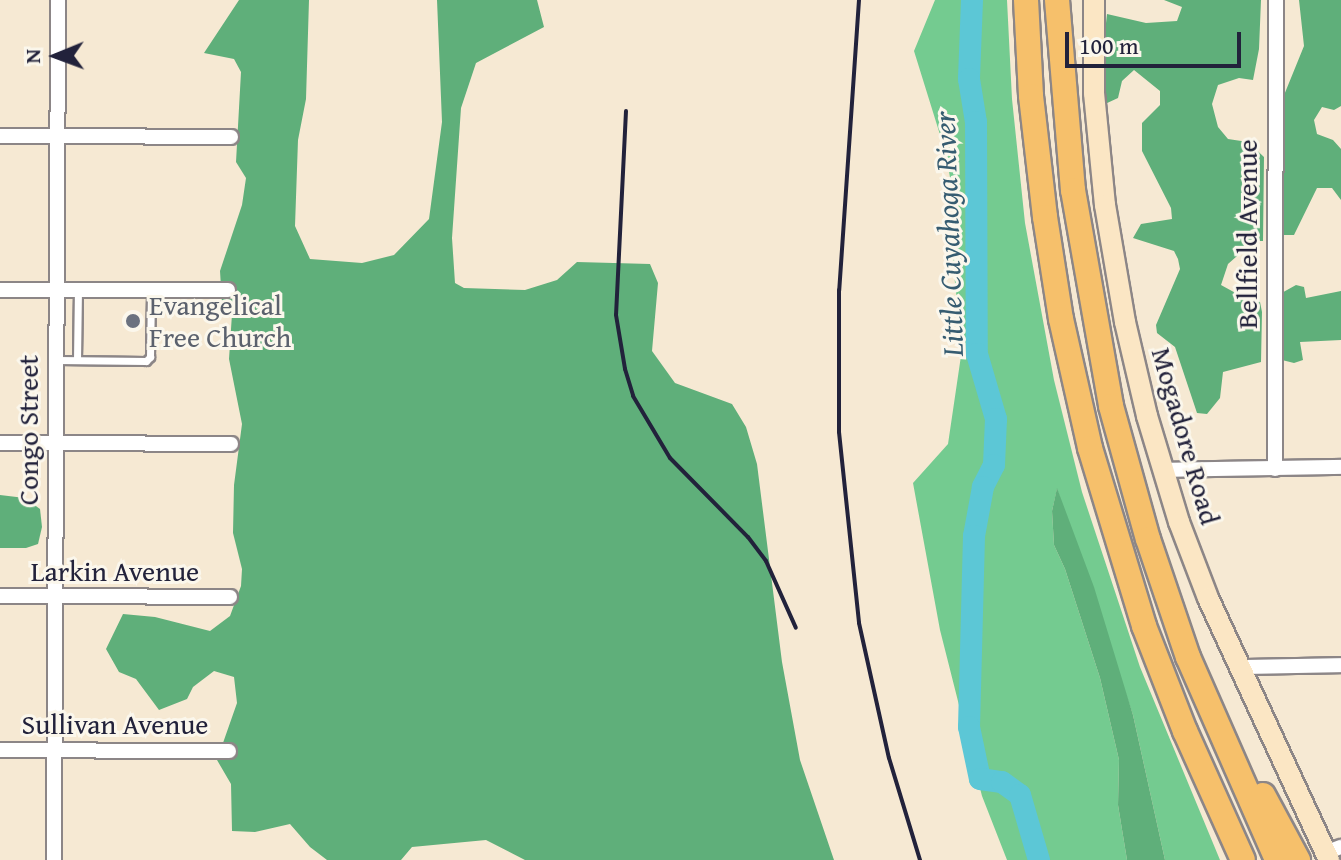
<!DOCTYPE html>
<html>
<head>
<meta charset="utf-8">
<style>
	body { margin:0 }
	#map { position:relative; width:1341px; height:860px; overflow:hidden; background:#f6e9d3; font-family:"Gentium Book Plus",serif }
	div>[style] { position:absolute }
	.green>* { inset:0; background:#74cb90 }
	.forest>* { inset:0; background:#5faf7a }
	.river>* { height:22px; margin:-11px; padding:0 11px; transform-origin:11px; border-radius:11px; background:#5cc7d6 }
	.roads { filter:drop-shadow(2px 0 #8c8687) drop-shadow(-2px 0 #8c8687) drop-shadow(0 2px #8c8687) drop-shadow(0 -2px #8c8687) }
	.lane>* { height:7px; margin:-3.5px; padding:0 3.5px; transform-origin:3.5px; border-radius:3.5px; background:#fff }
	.street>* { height:14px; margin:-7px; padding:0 7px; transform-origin:7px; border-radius:7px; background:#fff }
	.secondary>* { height:20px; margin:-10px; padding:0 10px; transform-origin:10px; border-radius:10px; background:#fbe6c4 }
	.highway>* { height:24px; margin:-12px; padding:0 12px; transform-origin:12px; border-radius:12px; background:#f6c06b }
	.rail>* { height:4px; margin:-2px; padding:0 2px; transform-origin:2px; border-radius:2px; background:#22223b }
	.dots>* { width:22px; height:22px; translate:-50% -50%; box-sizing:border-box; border:4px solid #fbf7ec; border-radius:50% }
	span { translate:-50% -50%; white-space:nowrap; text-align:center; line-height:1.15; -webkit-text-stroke:6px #fbf7ec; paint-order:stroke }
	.street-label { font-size:28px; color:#22223b }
	.worship-label { font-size:28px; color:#5b616d }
	.left { translate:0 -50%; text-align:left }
	.water-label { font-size:30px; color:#365c71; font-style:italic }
	.north { position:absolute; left:16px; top:16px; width:80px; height:80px; -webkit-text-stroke:6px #fbf7ec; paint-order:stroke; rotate:269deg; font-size:22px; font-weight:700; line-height:32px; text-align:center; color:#22223b }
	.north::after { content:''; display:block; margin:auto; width:28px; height:36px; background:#22223b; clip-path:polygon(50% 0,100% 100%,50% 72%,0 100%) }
	.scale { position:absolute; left:1065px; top:32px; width:176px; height:36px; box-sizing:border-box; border:4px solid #22223b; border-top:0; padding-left:10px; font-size:24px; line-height:28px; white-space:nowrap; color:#22223b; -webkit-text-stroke:6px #fbf7ec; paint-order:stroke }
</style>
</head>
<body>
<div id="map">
	<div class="green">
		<i style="clip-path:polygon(935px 0,1007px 0,1012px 99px,1025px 223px,1054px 380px,1082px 492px,1140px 667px,1220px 860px,1165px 860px,1133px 715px,1057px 489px,1052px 511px,1054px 545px,1065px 569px,1100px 678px,1119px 760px,1118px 805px,1127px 860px,1007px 860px,982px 796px,940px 630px,913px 483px,948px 444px,962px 349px,953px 264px,956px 213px,946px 154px,914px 51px)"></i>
	</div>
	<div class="forest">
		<i style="clip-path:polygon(239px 0,309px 0,306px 99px,298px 140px,295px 226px,310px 259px,362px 263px,394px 255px,429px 219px,442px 122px,437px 0,537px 0,544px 27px,476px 63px,461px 108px,452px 238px,455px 283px,464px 288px,525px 290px,557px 280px,577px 262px,650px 264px,658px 283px,652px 351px,675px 383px,732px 404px,746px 427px,757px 464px,782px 662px,800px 760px,834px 860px,525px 860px,486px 840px,412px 847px,401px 860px,327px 860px,310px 847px,290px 824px,255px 832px,232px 831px,231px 784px,217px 760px,237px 703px,234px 677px,214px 671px,193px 687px,187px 699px,159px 710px,136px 679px,119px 672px,106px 649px,123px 614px,155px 617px,210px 631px,230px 616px,241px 586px,242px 569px,233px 533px,234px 485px,242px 424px,229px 359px,232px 314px,222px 303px,220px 271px,242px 205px,246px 178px,236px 162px,241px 72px,234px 59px,204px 53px)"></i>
		<i style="clip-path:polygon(1164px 0,1261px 0,1259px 49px,1253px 80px,1239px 78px,1218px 85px,1212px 104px,1218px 127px,1228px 139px,1248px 142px,1264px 157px,1263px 241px,1254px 241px,1228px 264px,1221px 285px,1241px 296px,1258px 292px,1262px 312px,1261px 362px,1223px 372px,1220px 398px,1207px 414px,1197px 413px,1175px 347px,1157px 333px,1156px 325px,1180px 269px,1178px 259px,1174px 251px,1133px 238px,1141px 224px,1172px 219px,1171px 208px,1142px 151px,1142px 123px,1160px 105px,1160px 91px,1134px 70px,1122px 81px,1118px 98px,1105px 104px,1102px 59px,1107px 14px,1146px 23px,1177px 21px,1182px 7px)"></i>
		<i style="clip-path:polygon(1299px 0,1341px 0,1341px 106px,1334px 110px,1322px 107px,1314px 120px,1317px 134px,1333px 140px,1341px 149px,1341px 200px,1332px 188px,1317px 188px,1294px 235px,1282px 235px,1280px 105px,1304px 46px)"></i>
		<i style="clip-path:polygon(1296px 285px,1304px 287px,1306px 298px,1341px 291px,1341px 340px,1300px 342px,1303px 360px,1294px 363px,1282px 360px,1278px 295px)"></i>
		<i style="clip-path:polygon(1057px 488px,1094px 587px,1133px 715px,1165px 860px,1127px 860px,1118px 805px,1119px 760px,1100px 678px,1065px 569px,1054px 545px,1052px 511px)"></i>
		<i style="clip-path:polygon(0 495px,25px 498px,40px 509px,42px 527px,38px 544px,26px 548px,0 548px)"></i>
	</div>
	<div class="river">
		<i style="left:972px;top:0;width:79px;rotate:92.2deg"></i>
		<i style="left:969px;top:79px;width:44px;rotate:80.8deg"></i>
		<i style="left:976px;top:122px;width:232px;rotate:89.8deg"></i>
		<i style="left:977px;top:354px;width:68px;rotate:73.7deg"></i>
		<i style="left:996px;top:419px;width:46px;rotate:92.5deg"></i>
		<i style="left:994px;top:465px;width:25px;rotate:117deg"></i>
		<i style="left:983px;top:487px;width:50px;rotate:100.4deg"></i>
		<i style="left:974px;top:536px;width:191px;rotate:91.5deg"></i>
		<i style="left:969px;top:727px;width:53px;rotate:78.1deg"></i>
		<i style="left:980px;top:779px;width:22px;rotate:8deg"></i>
		<i style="left:1002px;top:782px;width:22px;rotate:36deg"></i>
		<i style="left:1020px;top:795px;width:68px;rotate:73.7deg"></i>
	</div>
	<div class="roads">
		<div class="lane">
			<i style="left:57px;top:360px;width:89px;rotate:0.6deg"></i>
			<i style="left:146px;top:361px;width:6px;rotate:-45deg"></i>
			<i style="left:150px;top:357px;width:67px;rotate:-89.1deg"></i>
			<i style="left:77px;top:360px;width:70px;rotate:-89.2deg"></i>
		</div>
		<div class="street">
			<i style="left:0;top:136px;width:231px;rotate:0.2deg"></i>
			<i style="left:0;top:290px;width:228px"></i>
			<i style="left:0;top:443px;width:231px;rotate:0.2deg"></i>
			<i style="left:1275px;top:469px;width:469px;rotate:-89.9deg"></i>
			<i style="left:1163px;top:470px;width:178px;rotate:-1deg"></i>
			<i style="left:0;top:596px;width:230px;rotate:0.2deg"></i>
			<i style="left:1239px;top:667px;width:102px;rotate:-1.1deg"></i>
			<i style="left:0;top:750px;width:229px;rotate:0.3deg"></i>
			<i style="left:1325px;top:853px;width:17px;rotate:-21deg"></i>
			<i style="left:54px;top:860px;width:860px;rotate:-89.73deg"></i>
		</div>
		<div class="secondary">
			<i style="left:1094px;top:0;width:93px;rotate:90deg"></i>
			<i style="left:1094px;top:93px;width:113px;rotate:84.4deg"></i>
			<i style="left:1105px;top:205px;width:119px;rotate:80.3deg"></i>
			<i style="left:1125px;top:322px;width:97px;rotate:76.8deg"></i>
			<i style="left:1147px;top:416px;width:111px;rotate:73.2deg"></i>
			<i style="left:1179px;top:522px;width:81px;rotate:69.1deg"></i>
			<i style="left:1208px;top:598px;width:289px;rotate:65.2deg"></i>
		</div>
		<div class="highway">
			<i style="left:1026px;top:0;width:96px;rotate:87deg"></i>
			<i style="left:1031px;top:96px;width:122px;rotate:83.4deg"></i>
			<i style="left:1045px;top:217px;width:103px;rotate:81.1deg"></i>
			<i style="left:1061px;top:319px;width:132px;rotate:77.3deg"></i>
			<i style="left:1090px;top:448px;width:186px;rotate:73.1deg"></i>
			<i style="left:1144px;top:626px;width:113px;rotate:68.7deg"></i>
			<i style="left:1185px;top:731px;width:141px;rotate:65.8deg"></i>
			<i style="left:1057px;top:0;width:191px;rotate:85.2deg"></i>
			<i style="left:1073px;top:190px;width:219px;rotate:80deg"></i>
			<i style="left:1111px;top:406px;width:138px;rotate:74.5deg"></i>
			<i style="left:1148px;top:539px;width:125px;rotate:71.3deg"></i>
			<i style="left:1188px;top:657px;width:222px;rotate:66.3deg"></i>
			<i style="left:1263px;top:795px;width:74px;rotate:61.7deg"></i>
		</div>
	</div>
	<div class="rail">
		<i style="left:859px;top:0;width:291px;rotate:93.9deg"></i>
		<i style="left:839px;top:290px;width:142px;rotate:90deg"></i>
		<i style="left:839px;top:432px;width:192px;rotate:84deg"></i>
		<i style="left:859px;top:623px;width:138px;rotate:77.5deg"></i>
		<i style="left:889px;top:758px;width:107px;rotate:73.1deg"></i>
		<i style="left:626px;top:111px;width:204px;rotate:92.8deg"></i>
		<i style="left:616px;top:315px;width:55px;rotate:80.5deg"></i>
		<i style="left:625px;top:369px;width:28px;rotate:73deg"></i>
		<i style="left:633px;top:396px;width:72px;rotate:59.2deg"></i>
		<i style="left:670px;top:458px;width:111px;rotate:45.4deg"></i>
		<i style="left:748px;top:537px;width:30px;rotate:53deg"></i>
		<i style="left:766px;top:561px;width:73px;rotate:65.9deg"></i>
	</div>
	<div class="dots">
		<i style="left:133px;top:321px;background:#6b7280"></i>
	</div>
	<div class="street-label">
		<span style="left:1247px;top:234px;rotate:-90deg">Bellfield Avenue</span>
		<span style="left:28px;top:430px;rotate:-90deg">Congo Street</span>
		<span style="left:1186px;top:436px;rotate:74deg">Mogadore Road</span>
		<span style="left:115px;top:571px">Larkin Avenue</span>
		<span style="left:115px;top:724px">Sullivan Avenue</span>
	</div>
	<div class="worship-label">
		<span class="left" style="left:149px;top:321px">Evangelical<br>Free Church</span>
	</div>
	<div class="water-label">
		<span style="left:948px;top:234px;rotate:-92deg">Little Cuyahoga River</span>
	</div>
	<div class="north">N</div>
	<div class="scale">100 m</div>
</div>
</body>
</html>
